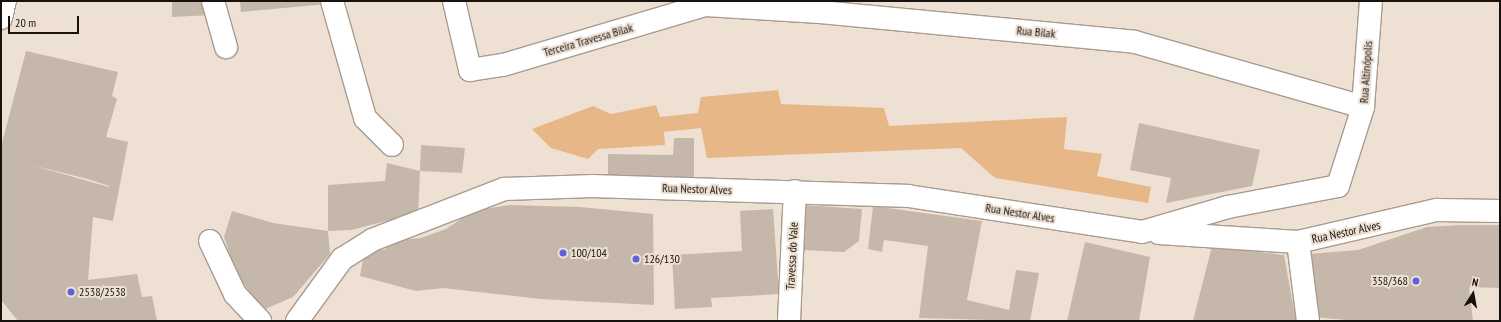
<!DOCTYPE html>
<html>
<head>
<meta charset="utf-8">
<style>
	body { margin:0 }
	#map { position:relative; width:1501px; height:322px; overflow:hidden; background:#eee0d3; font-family:"PT Sans Narrow",sans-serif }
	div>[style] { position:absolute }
	.green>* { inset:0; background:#e8b788 }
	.building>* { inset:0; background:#c5b7aa }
	.roads { filter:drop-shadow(1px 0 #a89b8f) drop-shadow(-1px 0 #a89b8f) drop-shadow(0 1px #a89b8f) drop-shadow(0 -1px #a89b8f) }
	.minor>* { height:22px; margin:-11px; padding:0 11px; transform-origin:11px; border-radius:11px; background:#fff }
	.major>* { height:22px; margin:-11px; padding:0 11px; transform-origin:11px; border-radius:11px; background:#fff }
	.dots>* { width:11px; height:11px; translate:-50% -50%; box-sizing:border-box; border:2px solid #eee0d3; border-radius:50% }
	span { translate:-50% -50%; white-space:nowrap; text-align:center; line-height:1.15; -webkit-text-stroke:4px #eee0d3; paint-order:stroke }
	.street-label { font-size:12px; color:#17120e }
	.poi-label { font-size:12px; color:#17120e }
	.left { translate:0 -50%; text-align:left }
	.right { translate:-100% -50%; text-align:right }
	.frame { position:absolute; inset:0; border:2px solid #17120e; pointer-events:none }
	.north { position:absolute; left:1453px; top:274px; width:40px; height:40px; -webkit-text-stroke:3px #eee0d3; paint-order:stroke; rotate:11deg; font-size:11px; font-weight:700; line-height:16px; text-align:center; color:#17120e }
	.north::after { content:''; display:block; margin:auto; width:14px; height:18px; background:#17120e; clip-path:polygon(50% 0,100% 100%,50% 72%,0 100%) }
	.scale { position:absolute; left:8px; top:16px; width:71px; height:18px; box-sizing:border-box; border:2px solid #17120e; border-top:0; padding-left:5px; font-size:12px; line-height:14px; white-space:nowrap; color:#17120e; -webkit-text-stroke:3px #eee0d3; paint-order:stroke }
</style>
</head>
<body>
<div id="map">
	<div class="green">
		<i style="clip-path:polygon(778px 90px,781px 104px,884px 108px,889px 126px,1067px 117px,1064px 149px,1102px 154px,1097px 176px,1151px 187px,1148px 203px,995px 178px,961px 148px,707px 158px,701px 128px,664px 132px,665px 145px,598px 149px,588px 159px,551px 148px,532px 129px,593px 106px,611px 114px,656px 105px,660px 117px,698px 113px,701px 97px)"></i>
	</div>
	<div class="building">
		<i style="clip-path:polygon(172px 1px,209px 1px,212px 15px,172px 17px)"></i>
		<i style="clip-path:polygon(240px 1px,327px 1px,327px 4px,241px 12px)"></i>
		<i style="clip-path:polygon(evenodd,26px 51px,118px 72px,112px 96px,117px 99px,106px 137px,128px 142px,113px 221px,93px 217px,88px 280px,137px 274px,142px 297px,152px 296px,157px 321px,18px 321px,1px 300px,1px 147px,26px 51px,31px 165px,88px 179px,109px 186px,109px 187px,31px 165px)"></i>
		<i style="clip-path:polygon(1139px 123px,1260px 150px,1252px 186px,1166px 203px,1171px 178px,1130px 170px)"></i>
		<i style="clip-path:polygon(674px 138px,694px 138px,694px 180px,608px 178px,608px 154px,673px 155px)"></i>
		<i style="clip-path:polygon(421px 145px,465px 148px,462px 173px,420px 171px)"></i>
		<i style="clip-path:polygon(387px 163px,420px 171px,418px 213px,351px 230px,328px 231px,328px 185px,385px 181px)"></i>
		<i style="clip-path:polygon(509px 205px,580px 207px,653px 214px,654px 305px,541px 299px,443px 288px,416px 291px,360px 276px,365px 249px,385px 250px,387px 241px,421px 238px,446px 229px,473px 211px)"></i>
		<i style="clip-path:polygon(802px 205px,862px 209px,859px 241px,844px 252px,802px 250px)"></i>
		<i style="clip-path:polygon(873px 206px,982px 221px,967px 300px,1009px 310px,1016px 270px,1039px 273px,1030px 321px,919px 318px,928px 246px,884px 240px,882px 252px,868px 249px)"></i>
		<i style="clip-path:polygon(773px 209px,779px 294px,711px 298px,712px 307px,675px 309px,672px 255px,742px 251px,740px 211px)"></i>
		<i style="clip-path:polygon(232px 211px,273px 223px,328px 231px,330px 254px,293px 297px,263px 310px,236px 273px,224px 237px)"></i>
		<i style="clip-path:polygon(1460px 225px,1500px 225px,1500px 288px,1469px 287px,1473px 321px,1359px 321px,1312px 317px,1309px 254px,1358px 250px,1427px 227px)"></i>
		<i style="clip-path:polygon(1085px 242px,1150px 257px,1139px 321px,1067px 321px)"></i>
		<i style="clip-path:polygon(1212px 246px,1284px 255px,1296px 321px,1193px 321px)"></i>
	</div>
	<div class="roads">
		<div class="minor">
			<i style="left:213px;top:1px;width:48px;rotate:74.2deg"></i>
			<i style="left:332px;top:1px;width:122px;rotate:74.2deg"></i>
			<i style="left:365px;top:118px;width:38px;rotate:45deg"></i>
			<i style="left:454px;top:1px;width:71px;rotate:76.9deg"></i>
			<i style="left:470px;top:70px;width:33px;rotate:-9deg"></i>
			<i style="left:503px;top:65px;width:211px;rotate:-16.5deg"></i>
			<i style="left:705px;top:5px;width:115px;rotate:3.5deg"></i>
			<i style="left:820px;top:12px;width:316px;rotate:5.4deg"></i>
			<i style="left:1135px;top:42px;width:237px;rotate:15.9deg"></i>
			<i style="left:1159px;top:233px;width:139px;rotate:3.7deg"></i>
			<i style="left:1298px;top:242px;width:143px;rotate:-13deg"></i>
			<i style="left:1437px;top:210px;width:63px;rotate:0.9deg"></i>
			<i style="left:210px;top:241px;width:59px;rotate:64.7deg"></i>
			<i style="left:235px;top:294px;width:37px;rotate:47deg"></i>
			<i style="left:1298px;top:242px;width:80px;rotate:82.8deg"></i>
			<i style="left:297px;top:321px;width:77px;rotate:-54deg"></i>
			<i style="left:342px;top:259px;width:36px;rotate:-32deg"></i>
			<i style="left:372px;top:240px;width:142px;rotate:-21.1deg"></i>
			<i style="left:504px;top:189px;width:90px;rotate:-1.9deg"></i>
			<i style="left:594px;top:186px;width:314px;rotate:1.8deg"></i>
			<i style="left:908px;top:196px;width:237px;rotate:8.7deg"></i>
			<i style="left:1142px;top:232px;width:90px;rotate:-16.2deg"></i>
			<i style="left:1228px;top:207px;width:112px;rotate:-10.8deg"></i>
			<i style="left:1338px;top:186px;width:83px;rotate:-72.4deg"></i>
			<i style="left:1363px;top:107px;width:106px;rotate:-85.7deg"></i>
			<i style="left:789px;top:321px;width:130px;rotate:-87.4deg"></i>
		</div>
		<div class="major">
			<i style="left:1px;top:18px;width:17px;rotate:-77deg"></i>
		</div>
	</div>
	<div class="dots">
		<i style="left:563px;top:253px;background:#5a63da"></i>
		<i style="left:636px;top:259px;background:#5a63da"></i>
		<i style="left:1416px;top:281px;background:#5a63da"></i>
		<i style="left:71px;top:292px;background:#5a63da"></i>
	</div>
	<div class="street-label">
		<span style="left:1036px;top:32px;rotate:5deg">Rua Bilak</span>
		<span style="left:588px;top:40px;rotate:-16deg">Terceira Travessa Bilak</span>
		<span style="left:1366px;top:72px;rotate:-86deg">Rua Altinópolis</span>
		<span style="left:697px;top:189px;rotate:2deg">Rua Nestor Alves</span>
		<span style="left:1020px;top:213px;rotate:9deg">Rua Nestor Alves</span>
		<span style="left:1346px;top:232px;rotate:-12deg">Rua Nestor Alves</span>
		<span style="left:792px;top:256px;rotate:-87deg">Travessa do Vale</span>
	</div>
	<div class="poi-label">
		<span class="left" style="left:571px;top:253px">100/104</span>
		<span class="left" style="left:644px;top:259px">126/130</span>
		<span class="right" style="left:1408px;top:281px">358/368</span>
		<span class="left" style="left:79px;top:292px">2538/2538</span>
	</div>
	<div class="frame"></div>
	<div class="north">N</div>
	<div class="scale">20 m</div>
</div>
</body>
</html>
